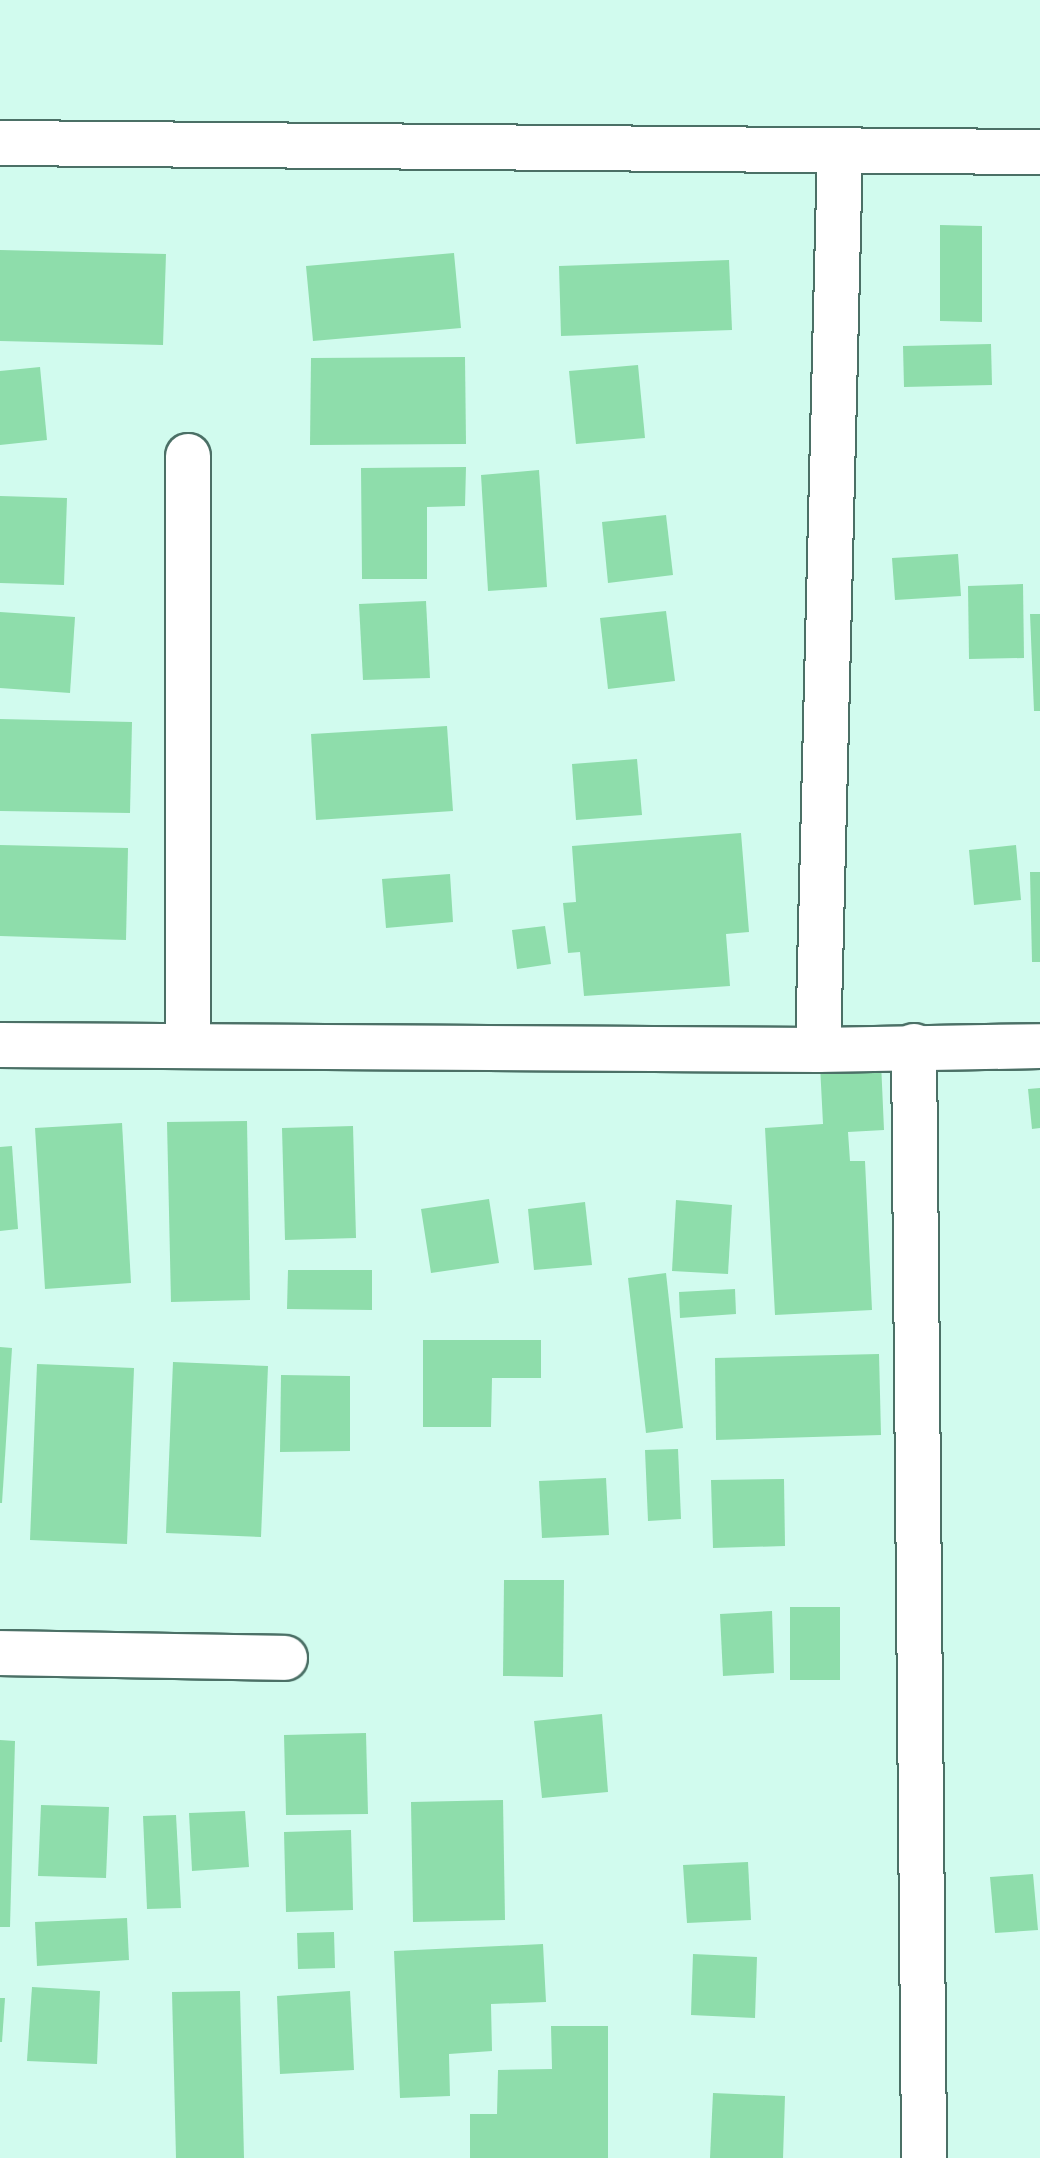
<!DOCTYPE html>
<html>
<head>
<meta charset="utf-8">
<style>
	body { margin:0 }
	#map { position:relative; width:1040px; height:2158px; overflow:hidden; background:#d1fbee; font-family:"Space Grotesk",sans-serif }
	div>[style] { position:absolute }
	.building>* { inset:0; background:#8eddab }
	.roads { filter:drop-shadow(2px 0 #4b7066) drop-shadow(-2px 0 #4b7066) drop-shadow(0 2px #4b7066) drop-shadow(0 -2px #4b7066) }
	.minor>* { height:44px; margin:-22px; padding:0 22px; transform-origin:22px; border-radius:22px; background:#fff }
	span { translate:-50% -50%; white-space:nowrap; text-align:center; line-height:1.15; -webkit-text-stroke:7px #fff; paint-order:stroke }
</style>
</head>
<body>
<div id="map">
	<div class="building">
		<i style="clip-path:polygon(940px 225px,982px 226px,982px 322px,940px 321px)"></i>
		<i style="clip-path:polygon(0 250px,166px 254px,163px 345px,0 341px)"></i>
		<i style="clip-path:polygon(454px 253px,461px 328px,313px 341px,306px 266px)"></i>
		<i style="clip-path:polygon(729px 260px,732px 330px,561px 336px,559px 266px)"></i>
		<i style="clip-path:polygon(991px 344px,992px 385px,904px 387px,903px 346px)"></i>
		<i style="clip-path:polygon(465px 357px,466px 444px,310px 445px,311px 358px)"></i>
		<i style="clip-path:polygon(638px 365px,645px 438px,576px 444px,569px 371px)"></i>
		<i style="clip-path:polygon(40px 367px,47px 440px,0 445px,0 371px)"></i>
		<i style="clip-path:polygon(466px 467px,465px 506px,427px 507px,427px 579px,362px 579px,361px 468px)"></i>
		<i style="clip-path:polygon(539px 470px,547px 587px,488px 591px,481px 475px)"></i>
		<i style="clip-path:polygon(0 496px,67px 498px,64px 585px,0 583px)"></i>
		<i style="clip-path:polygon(666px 515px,673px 575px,608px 583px,602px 522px)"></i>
		<i style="clip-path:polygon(958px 554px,961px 596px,895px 600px,892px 558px)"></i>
		<i style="clip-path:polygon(1023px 584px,1024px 658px,969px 659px,968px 586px)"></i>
		<i style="clip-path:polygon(426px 601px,430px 678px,363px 680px,359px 604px)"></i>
		<i style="clip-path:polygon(666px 611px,675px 681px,608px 689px,600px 618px)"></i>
		<i style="clip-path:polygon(0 612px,75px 617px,70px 693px,0 688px)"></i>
		<i style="clip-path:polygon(1030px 614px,1040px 614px,1040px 711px,1034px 711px)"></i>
		<i style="clip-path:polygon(0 719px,132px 722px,130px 813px,0 811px)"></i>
		<i style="clip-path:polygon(447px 726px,453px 811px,316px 820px,311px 734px)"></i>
		<i style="clip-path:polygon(637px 759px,642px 815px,576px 820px,572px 764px)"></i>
		<i style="clip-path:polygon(741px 833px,749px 932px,726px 934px,730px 986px,584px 996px,580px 952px,568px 953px,563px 903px,576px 902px,572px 846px)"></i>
		<i style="clip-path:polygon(0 845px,128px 848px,126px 940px,0 936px)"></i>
		<i style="clip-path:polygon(1016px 845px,1021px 900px,974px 905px,969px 850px)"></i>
		<i style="clip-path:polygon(1030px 872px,1040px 872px,1040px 962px,1032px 962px)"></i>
		<i style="clip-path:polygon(450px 874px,453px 922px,386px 928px,382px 879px)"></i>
		<i style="clip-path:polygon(545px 926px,551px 964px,517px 969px,512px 930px)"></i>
		<i style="clip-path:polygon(881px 1062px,884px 1130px,848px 1132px,850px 1161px,865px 1161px,872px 1310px,775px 1315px,765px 1128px,823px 1124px,820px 1065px)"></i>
		<i style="clip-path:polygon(1040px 1088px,1040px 1128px,1032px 1129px,1028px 1089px)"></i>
		<i style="clip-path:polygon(247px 1121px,250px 1300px,171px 1302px,167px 1122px)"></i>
		<i style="clip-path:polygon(122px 1123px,131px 1283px,45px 1289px,35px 1128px)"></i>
		<i style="clip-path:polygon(353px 1126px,356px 1238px,285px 1240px,282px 1128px)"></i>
		<i style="clip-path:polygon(12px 1146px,18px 1229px,0 1231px,0 1147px)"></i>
		<i style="clip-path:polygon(489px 1199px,499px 1263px,431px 1273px,421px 1209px)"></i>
		<i style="clip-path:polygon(676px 1200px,732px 1205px,728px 1274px,672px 1271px)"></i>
		<i style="clip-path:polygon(585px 1202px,592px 1265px,534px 1270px,528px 1209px)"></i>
		<i style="clip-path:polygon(288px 1270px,372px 1270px,372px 1310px,287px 1309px)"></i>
		<i style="clip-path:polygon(666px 1273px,683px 1428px,646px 1433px,628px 1278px)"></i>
		<i style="clip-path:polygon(735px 1289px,736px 1314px,680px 1318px,679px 1292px)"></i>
		<i style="clip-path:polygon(423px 1340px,541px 1340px,541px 1378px,492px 1378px,491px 1427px,423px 1427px)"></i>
		<i style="clip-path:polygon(0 1347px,12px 1348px,2px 1503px,0 1503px)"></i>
		<i style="clip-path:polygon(879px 1354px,881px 1435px,716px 1440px,715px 1358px)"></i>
		<i style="clip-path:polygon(173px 1362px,268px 1366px,261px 1537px,166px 1533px)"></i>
		<i style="clip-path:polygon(37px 1364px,134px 1368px,127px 1544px,30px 1540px)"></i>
		<i style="clip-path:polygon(281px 1375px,350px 1376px,350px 1451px,280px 1452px)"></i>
		<i style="clip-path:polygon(678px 1449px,681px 1519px,648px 1521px,645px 1450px)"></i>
		<i style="clip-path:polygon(606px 1478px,609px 1535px,542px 1538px,539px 1481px)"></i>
		<i style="clip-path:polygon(784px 1479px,785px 1546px,713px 1548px,711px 1480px)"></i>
		<i style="clip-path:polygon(504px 1580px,564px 1580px,563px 1677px,503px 1676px)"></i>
		<i style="clip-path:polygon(790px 1607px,840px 1607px,840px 1680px,790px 1680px)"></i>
		<i style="clip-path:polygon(772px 1611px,774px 1673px,723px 1676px,720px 1614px)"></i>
		<i style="clip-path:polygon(602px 1714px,608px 1792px,542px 1798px,534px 1721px)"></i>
		<i style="clip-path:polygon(366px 1733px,368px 1814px,286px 1815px,284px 1735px)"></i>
		<i style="clip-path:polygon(0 1740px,15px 1741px,10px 1927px,0 1927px)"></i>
		<i style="clip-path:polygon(503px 1800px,505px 1920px,413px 1922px,411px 1802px)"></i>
		<i style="clip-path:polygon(41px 1805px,109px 1807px,106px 1878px,38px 1876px)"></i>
		<i style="clip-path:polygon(245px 1811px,249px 1867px,192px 1871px,189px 1813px)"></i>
		<i style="clip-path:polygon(176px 1815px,181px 1908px,147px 1909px,143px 1816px)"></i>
		<i style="clip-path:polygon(351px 1830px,353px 1910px,286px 1912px,284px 1832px)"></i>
		<i style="clip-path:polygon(748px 1862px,751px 1920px,687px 1923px,683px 1865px)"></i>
		<i style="clip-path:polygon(1033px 1874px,1038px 1930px,995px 1933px,990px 1877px)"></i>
		<i style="clip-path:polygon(127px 1918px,129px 1960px,37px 1966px,35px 1922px)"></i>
		<i style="clip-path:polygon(334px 1932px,335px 1968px,298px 1969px,297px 1933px)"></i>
		<i style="clip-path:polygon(543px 1944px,546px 2002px,491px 2004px,492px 2051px,449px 2054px,450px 2096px,400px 2098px,394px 1951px)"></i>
		<i style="clip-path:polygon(693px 1954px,757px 1957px,755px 2018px,691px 2015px)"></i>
		<i style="clip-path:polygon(32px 1987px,100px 1991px,97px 2064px,27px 2061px)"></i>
		<i style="clip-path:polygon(240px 1991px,244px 2158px,176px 2158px,172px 1992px)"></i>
		<i style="clip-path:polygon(350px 1991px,354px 2070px,280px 2074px,277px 1996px)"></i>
		<i style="clip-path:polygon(0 1998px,5px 1998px,2px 2042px,0 2042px)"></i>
		<i style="clip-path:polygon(551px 2026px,608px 2026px,608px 2158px,470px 2158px,470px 2114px,497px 2114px,498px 2070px,552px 2069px)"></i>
		<i style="clip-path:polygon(713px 2093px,785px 2096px,783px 2158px,710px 2158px)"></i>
	</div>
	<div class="roads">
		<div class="minor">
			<i style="left:0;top:143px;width:1040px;rotate:0.5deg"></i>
			<i style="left:188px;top:456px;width:589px;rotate:90deg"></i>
			<i style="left:0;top:1045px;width:818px;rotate:0.35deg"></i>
			<i style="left:818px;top:1050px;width:222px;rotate:-1deg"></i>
			<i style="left:914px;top:1046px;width:1112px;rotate:89.48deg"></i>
			<i style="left:818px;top:1050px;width:898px;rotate:-88.6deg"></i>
			<i style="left:0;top:1653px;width:285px;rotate:1deg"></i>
		</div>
	</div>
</div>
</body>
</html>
